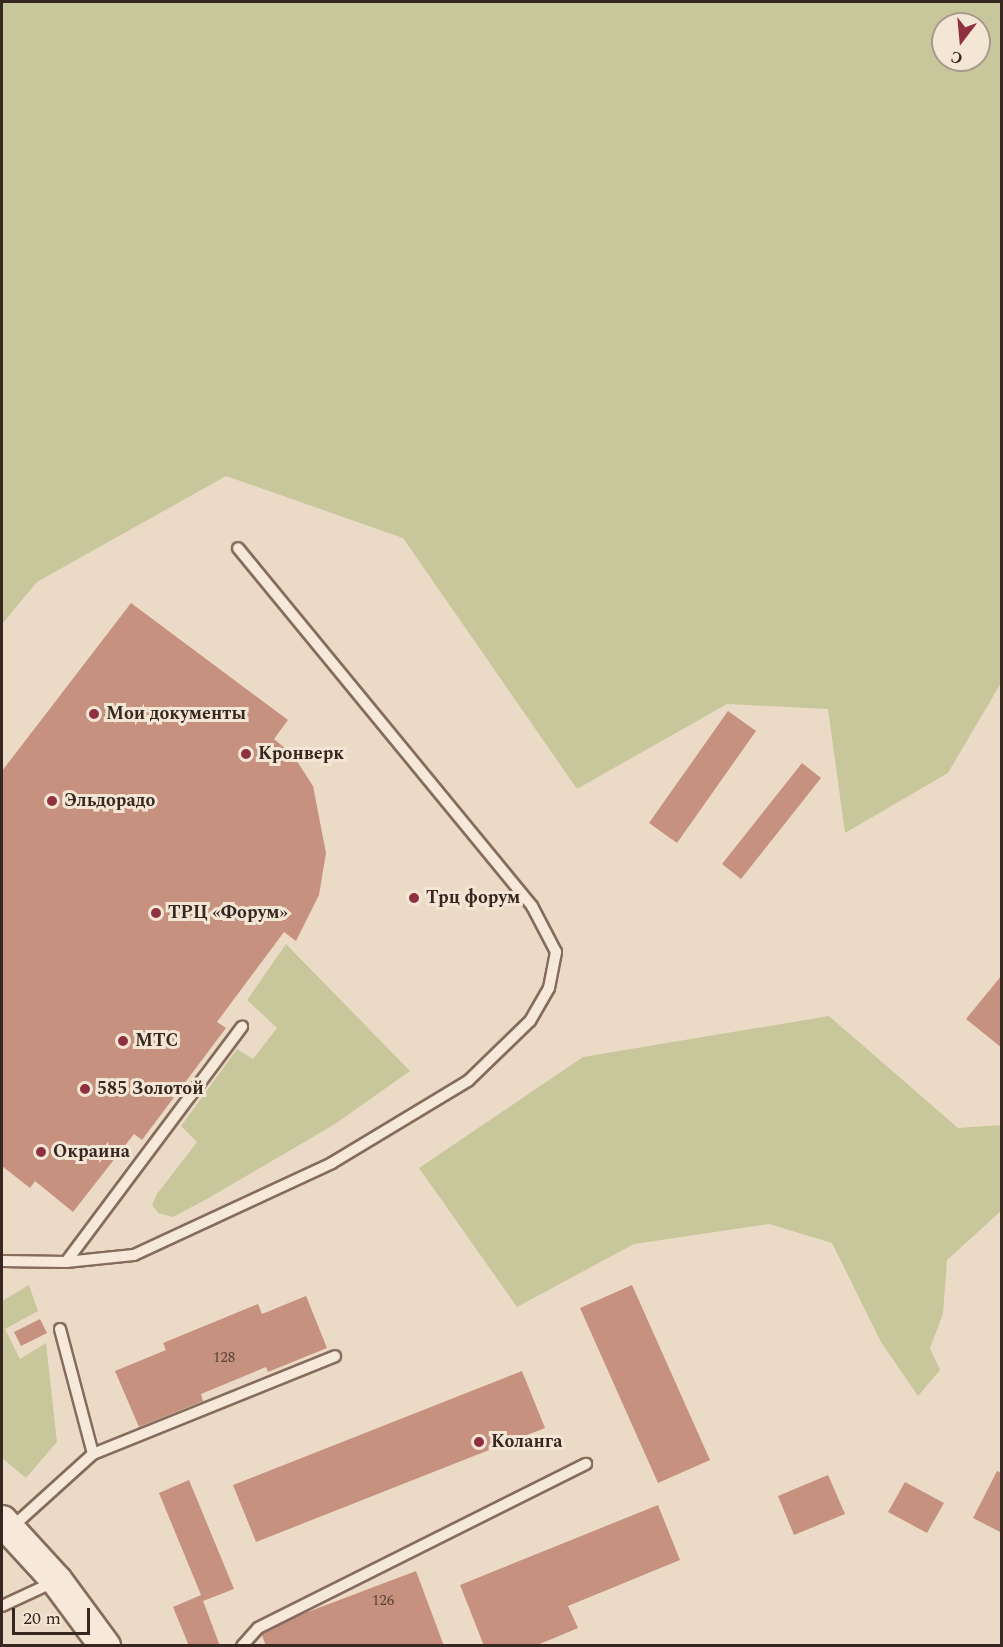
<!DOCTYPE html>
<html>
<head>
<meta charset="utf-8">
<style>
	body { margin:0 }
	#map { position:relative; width:1003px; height:1647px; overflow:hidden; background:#ebdbc6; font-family:Spectral,serif }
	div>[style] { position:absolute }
	.green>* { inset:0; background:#c8c79b }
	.building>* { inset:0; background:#c6927f }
	.roads { filter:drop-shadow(2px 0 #856c5d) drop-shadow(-2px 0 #856c5d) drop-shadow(0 2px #856c5d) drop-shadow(0 -2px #856c5d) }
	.service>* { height:10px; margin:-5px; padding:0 5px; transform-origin:5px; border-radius:5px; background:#f6e9d9 }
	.secondary>* { height:30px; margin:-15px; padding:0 15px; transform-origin:15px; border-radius:15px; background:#f6e9d9 }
	.dots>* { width:16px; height:16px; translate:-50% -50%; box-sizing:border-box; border:3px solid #f3e6d5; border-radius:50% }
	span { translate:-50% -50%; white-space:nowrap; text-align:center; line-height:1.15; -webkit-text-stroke:6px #f3e6d5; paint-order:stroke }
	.number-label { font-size:15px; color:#5a4238 }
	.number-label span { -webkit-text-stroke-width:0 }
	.poi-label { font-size:18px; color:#362720; font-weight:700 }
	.left { translate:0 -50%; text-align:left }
	.frame { position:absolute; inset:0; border:3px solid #362720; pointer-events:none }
	.north { position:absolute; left:931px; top:12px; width:60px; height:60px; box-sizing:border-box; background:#f3e6d5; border:2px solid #a79a8d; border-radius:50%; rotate:196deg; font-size:16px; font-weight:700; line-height:24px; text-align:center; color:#362720 }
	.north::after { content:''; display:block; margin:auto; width:21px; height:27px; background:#8f3140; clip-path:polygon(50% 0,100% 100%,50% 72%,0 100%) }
	.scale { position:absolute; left:12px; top:1608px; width:78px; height:27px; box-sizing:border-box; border:3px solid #362720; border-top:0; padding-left:8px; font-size:18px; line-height:21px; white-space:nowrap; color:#362720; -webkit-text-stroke:4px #f3e6d5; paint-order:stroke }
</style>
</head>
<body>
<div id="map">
	<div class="green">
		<i style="clip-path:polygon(evenodd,2px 2px,1001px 2px,1001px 683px,948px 773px,845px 833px,828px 709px,727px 704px,577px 789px,403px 538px,226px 476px,37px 582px,2px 624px,2px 2px,943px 24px,979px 24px,979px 60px,943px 60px,943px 24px)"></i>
		<i style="clip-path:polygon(286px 944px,410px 1071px,335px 1124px,207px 1199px,173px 1217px,158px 1213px,152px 1205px,157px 1194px,197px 1142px,181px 1126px,237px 1049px,253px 1059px,277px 1028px,247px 1000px)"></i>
		<i style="clip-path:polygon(829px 1016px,958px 1128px,1001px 1125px,1001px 1211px,947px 1260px,943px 1314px,930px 1348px,940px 1370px,918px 1396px,881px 1342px,832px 1243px,769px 1224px,634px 1244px,517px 1307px,419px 1168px,583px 1057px)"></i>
		<i style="clip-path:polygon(29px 1285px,38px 1311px,5px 1329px,20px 1359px,46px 1343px,57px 1442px,26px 1478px,2px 1458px,2px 1301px)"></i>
	</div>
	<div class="building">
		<i style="clip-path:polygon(131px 603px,288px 720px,274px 739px,293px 755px,313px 786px,326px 853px,319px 895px,296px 941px,284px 932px,217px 1022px,226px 1028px,142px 1140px,134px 1134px,73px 1212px,35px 1181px,30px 1188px,2px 1166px,2px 771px)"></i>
		<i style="clip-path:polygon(728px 711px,756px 731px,677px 843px,649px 823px)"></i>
		<i style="clip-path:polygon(802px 763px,821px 778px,741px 879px,722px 864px)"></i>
		<i style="clip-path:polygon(1002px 975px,1002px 1048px,966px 1019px)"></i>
		<i style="clip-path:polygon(632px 1285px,710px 1460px,658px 1483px,580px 1308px)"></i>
		<i style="clip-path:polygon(306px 1296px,327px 1348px,268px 1372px,266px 1367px,201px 1394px,203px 1401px,139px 1427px,115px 1371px,166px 1350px,163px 1343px,258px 1304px,262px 1314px)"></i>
		<i style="clip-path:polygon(40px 1319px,47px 1333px,21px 1346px,14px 1332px)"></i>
		<i style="clip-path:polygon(522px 1371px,545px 1428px,256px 1542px,233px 1485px)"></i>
		<i style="clip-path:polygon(997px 1471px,1002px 1473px,1002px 1533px,973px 1518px)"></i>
		<i style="clip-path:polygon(828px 1475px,845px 1514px,794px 1535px,778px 1496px)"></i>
		<i style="clip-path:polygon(189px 1480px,234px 1589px,203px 1601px,220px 1646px,189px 1646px,173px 1607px,201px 1595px,159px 1493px)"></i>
		<i style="clip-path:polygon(905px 1482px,944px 1503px,927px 1533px,888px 1512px)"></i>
		<i style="clip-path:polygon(658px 1505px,680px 1560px,568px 1606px,578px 1628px,535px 1646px,484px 1646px,460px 1585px)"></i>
		<i style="clip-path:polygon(416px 1571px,444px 1646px,266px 1646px,260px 1630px)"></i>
	</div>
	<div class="roads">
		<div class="service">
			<i style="left:2px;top:1261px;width:64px;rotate:0.9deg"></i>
			<i style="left:66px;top:1262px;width:68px;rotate:-5.9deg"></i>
			<i style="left:134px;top:1255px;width:218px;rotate:-24.9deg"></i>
			<i style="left:332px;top:1163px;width:159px;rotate:-31.1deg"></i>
			<i style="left:468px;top:1081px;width:86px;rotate:-44.1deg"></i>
			<i style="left:530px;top:1021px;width:38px;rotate:-60deg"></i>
			<i style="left:549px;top:988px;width:37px;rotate:-79deg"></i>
			<i style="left:556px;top:952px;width:52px;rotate:-117.6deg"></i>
			<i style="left:532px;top:906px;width:463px;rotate:-129.4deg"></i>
			<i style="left:66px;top:1262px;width:294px;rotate:-53.2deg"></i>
			<i style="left:60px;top:1329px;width:129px;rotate:75.2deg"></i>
			<i style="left:11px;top:1528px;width:110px;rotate:-42.1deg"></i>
			<i style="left:93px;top:1454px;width:261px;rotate:-22deg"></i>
			<i style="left:2px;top:1606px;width:60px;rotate:-24.8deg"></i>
			<i style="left:242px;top:1646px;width:24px;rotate:-48deg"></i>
			<i style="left:258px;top:1628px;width:367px;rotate:-26.6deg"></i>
		</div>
		<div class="secondary">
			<i style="left:2px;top:1521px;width:81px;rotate:47.5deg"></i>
			<i style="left:57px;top:1581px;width:81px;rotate:53.6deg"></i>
		</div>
	</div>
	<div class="dots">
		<i style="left:94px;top:714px;background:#8f3140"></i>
		<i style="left:246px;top:754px;background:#8f3140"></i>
		<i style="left:52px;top:801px;background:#8f3140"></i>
		<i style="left:414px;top:898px;background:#8f3140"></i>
		<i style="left:156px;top:913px;background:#8f3140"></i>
		<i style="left:123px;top:1041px;background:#8f3140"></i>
		<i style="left:85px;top:1089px;background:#8f3140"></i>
		<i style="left:41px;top:1152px;background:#8f3140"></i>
		<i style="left:479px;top:1442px;background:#8f3140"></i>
	</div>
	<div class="number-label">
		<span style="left:224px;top:1358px">128</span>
		<span style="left:383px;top:1601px">126</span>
	</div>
	<div class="poi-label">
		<span class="left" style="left:106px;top:714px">Мои документы</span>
		<span class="left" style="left:258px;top:754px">Кронверк</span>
		<span class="left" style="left:64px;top:801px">Эльдорадо</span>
		<span class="left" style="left:426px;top:898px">Трц форум</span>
		<span class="left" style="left:168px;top:913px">ТРЦ «Форум»</span>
		<span class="left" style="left:135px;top:1041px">МТС</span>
		<span class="left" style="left:97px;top:1089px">585 Золотой</span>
		<span class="left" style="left:53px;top:1152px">Окраина</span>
		<span class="left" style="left:491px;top:1442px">Коланга</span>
	</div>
	<div class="frame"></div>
	<div class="north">С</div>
	<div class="scale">20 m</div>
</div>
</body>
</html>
